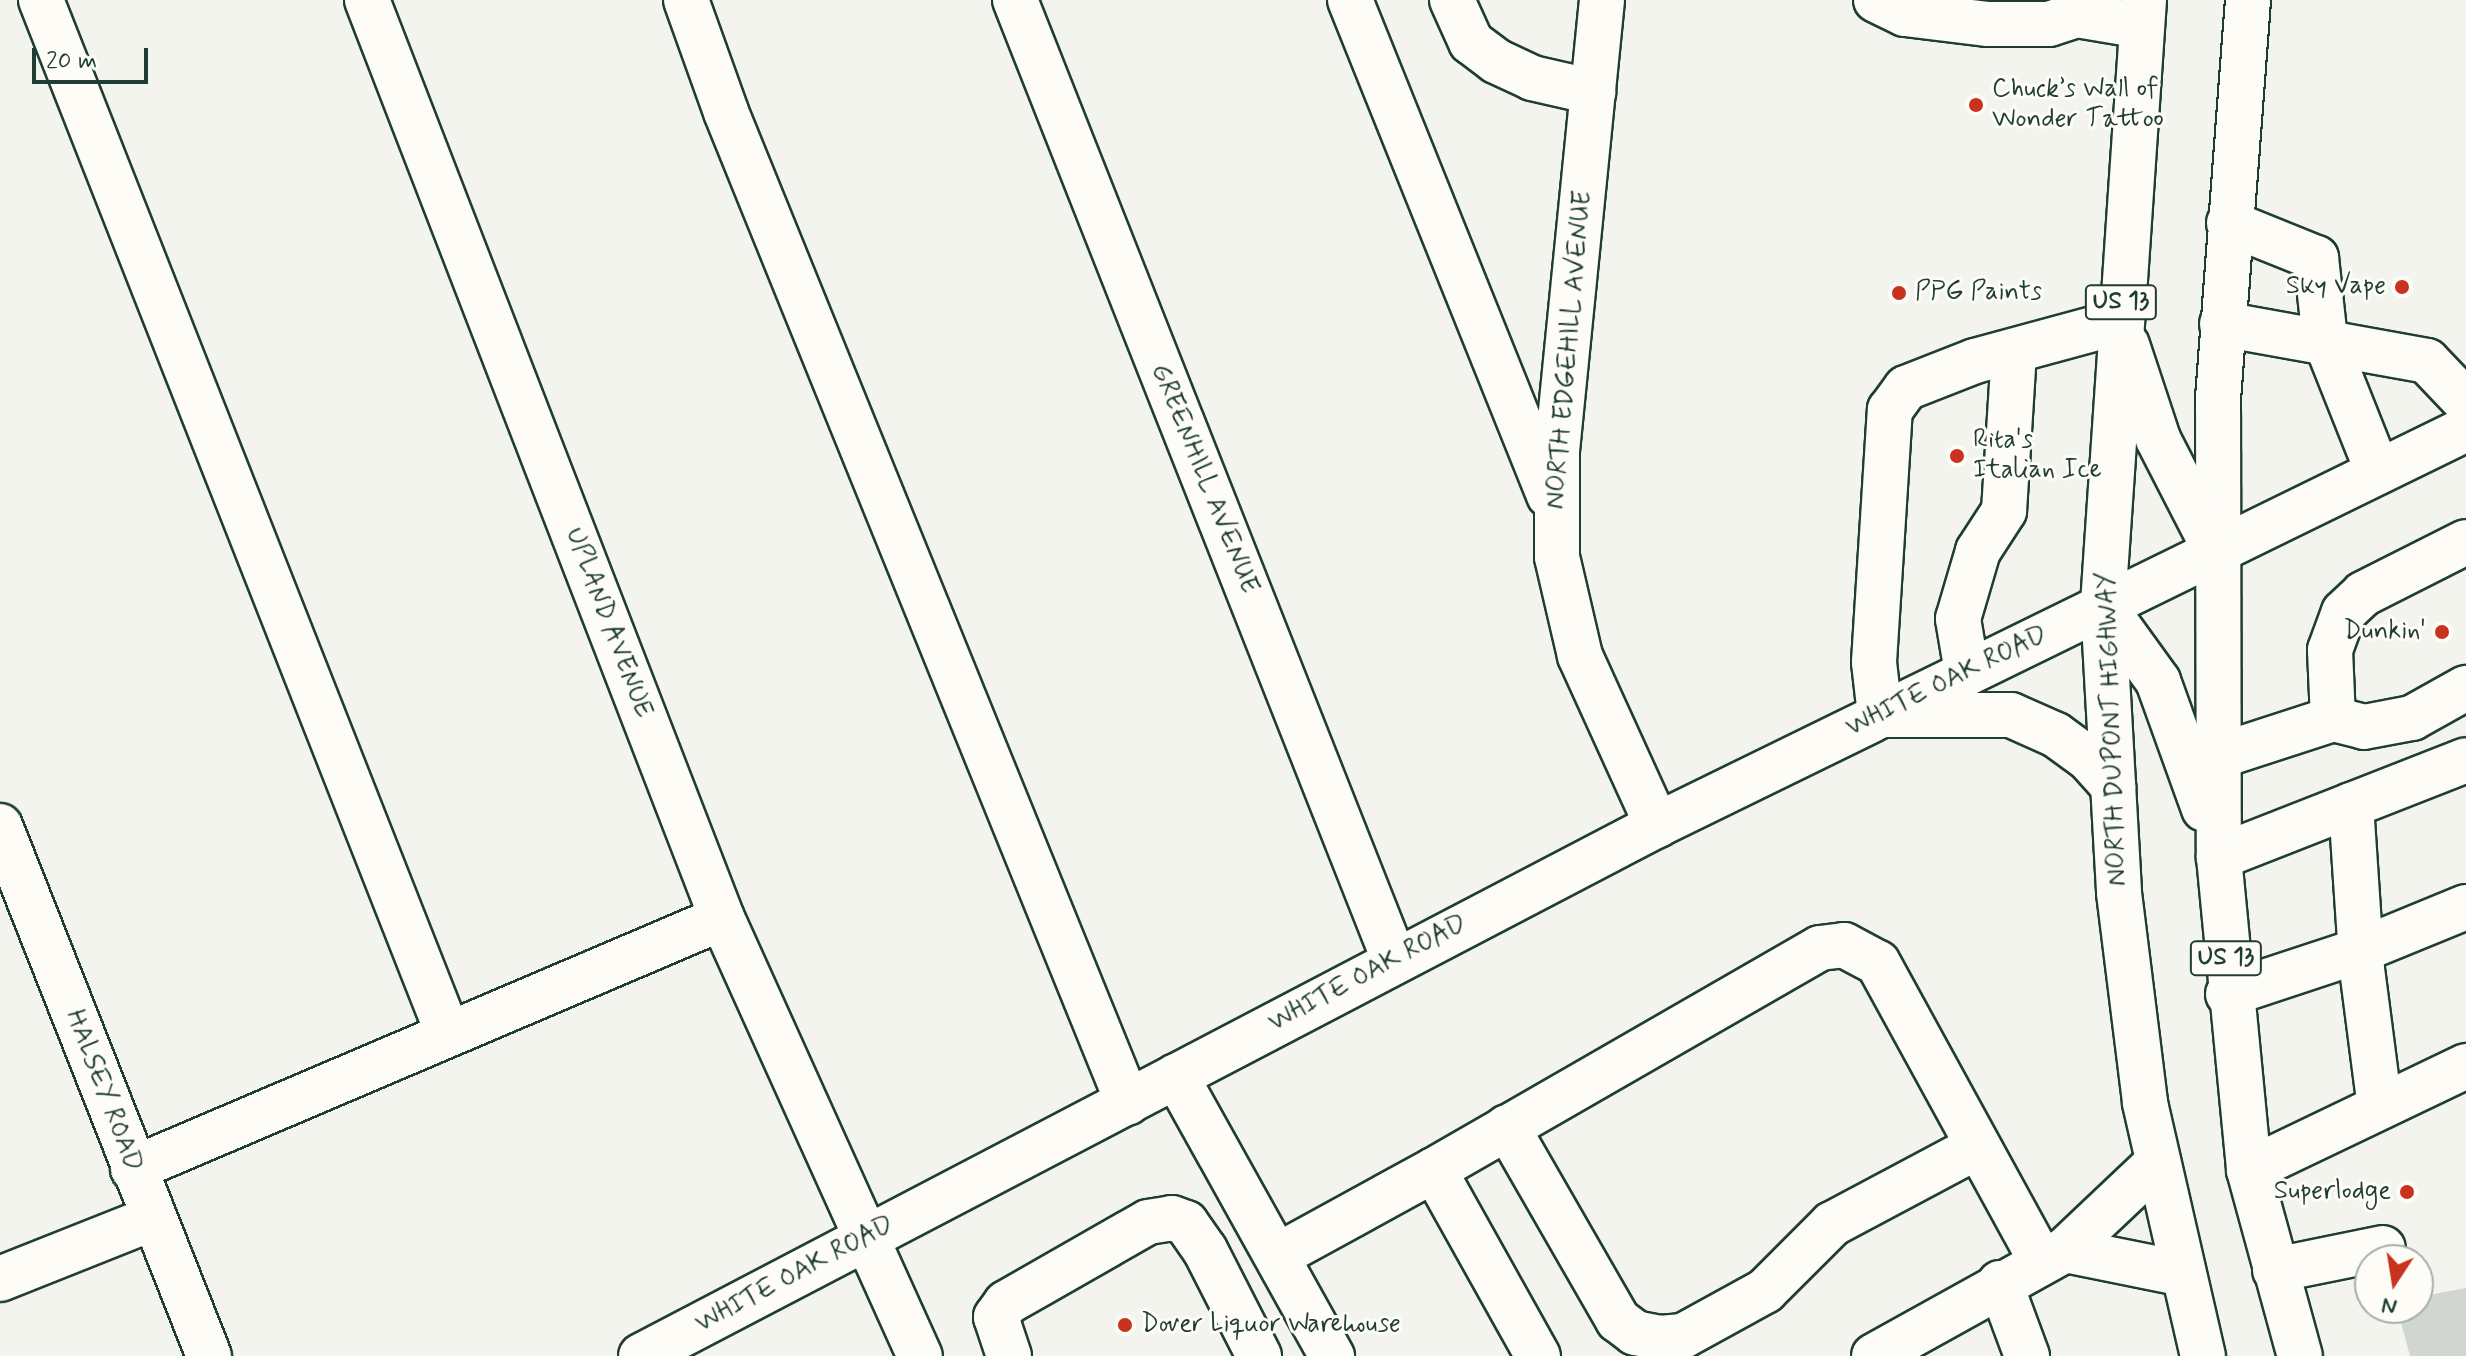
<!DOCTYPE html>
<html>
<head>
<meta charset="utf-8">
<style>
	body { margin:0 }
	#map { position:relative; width:2466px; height:1356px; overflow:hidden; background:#f4f4ef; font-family:Mynerve,sans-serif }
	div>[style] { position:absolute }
	.green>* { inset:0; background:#d1d6d1 }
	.roads { filter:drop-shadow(2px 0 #1f3d34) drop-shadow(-2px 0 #1f3d34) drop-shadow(0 2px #1f3d34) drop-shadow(0 -2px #1f3d34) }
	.minor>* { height:44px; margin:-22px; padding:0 22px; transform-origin:22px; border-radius:22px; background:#fdfcf7 }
	.highway>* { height:44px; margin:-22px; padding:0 22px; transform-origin:22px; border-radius:22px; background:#fdfcf7 }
	.dots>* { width:22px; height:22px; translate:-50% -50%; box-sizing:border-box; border:4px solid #fdfcf7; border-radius:50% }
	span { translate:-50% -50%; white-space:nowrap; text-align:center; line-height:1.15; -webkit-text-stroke:6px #fdfcf7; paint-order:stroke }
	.shield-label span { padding:2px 6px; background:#fdfcf7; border:2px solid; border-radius:6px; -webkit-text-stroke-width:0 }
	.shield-label { font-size:24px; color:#1f3d34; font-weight:700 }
	.poi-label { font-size:26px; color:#1f3d34 }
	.left { translate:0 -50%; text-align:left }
	.right { translate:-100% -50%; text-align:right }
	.street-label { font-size:26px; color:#1f3d34 }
	.north { position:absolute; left:2354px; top:1244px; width:80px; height:80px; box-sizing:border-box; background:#fdfcf7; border:2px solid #a4b0a9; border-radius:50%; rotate:192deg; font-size:22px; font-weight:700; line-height:32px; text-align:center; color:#1f3d34 }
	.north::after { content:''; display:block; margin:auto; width:28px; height:36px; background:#c8321e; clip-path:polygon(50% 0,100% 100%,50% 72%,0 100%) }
	.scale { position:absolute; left:32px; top:48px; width:116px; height:36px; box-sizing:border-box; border:4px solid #1f3d34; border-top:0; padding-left:10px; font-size:24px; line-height:28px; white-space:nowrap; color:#1f3d34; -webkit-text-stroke:6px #fdfcf7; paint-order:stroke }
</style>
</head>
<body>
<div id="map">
	<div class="green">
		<i style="clip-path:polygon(2466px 1288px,2466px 1356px,2410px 1356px,2397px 1308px,2418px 1308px,2418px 1297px)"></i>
	</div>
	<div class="roads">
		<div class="minor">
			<i style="left:41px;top:0;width:1111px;rotate:68.51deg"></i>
			<i style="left:367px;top:0;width:984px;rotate:68.86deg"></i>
			<i style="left:722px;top:918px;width:481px;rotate:65.7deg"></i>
			<i style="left:686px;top:0;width:119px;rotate:70.3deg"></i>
			<i style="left:726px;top:112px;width:1069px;rotate:67.92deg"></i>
			<i style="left:1015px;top:0;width:1031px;rotate:68.44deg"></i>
			<i style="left:1350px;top:0;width:534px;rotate:68.1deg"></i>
			<i style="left:1452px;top:0;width:46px;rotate:65.7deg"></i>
			<i style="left:1471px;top:42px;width:31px;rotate:37deg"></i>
			<i style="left:1496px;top:61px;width:40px;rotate:25deg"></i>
			<i style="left:1532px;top:78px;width:63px;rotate:12.9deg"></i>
			<i style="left:1602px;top:0;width:452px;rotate:95.7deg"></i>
			<i style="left:1557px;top:450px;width:107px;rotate:90deg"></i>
			<i style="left:1557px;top:557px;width:102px;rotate:76.9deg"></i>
			<i style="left:1580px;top:656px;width:186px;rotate:65.5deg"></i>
			<i style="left:1876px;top:0;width:32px;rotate:26deg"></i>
			<i style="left:1905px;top:14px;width:84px;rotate:6.9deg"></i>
			<i style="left:1988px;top:24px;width:61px"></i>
			<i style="left:2049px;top:24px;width:29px;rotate:-18deg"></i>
			<i style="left:2078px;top:0;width:15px;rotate:94deg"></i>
			<i style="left:2077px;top:15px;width:66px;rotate:9.6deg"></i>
			<i style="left:2229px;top:223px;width:94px;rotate:21.9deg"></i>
			<i style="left:2316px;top:258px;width:81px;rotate:83.7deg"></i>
			<i style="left:2325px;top:339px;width:143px;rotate:68.3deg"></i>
			<i style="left:2222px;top:324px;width:208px;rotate:10.2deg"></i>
			<i style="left:2427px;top:361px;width:57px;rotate:46.4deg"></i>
			<i style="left:1967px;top:672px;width:54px;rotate:-99.6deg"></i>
			<i style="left:1958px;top:619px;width:71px;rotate:-73.6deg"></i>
			<i style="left:1978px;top:551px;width:48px;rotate:-57deg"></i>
			<i style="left:2004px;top:511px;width:159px;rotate:-86.4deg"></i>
			<i style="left:1880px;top:715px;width:53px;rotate:-96.5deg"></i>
			<i style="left:1874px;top:662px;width:253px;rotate:-86.4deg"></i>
			<i style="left:1890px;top:410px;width:27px;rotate:-54deg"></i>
			<i style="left:1906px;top:388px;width:74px;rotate:-21.4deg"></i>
			<i style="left:1975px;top:361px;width:149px;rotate:-15.2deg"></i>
			<i style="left:2333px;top:719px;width:69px;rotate:-92.5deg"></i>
			<i style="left:2330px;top:650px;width:40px;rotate:-69.8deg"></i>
			<i style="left:2344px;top:612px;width:26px;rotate:-43deg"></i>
			<i style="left:2363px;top:594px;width:115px;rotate:-26.8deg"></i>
			<i style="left:2216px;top:757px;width:123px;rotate:-18deg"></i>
			<i style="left:2333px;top:719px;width:32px;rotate:14deg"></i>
			<i style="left:2364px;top:727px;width:49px;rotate:-10.6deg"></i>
			<i style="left:2412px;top:718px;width:62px;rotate:-29.1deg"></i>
			<i style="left:2351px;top:805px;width:164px;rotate:86.2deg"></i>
			<i style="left:2362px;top:969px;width:139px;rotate:82.6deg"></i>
			<i style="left:0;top:826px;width:570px;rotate:68.48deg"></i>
			<i style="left:2219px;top:857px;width:265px;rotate:-21.4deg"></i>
			<i style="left:2228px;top:994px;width:140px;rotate:-18.3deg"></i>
			<i style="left:2361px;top:950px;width:113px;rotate:-22.3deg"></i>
			<i style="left:1176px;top:1076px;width:321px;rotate:60.9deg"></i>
			<i style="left:1507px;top:1127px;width:223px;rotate:60.1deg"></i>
			<i style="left:1618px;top:1320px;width:21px;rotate:37deg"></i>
			<i style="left:1635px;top:1333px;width:25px;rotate:11deg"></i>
			<i style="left:1660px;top:1338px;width:23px;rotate:-5deg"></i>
			<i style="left:1683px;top:1336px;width:94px;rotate:-28.8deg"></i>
			<i style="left:1765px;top:1291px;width:95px;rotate:-45deg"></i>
			<i style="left:1832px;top:1224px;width:164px;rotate:-28deg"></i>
			<i style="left:133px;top:1169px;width:640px;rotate:-23.08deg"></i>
			<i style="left:1434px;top:1170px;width:445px;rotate:-29.9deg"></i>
			<i style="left:1820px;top:948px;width:24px;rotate:-7deg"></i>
			<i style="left:1844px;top:945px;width:38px;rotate:28deg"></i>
			<i style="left:1878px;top:963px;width:340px;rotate:61.3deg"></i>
			<i style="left:2249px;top:1170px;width:241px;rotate:-25.6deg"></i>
			<i style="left:2065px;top:1250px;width:121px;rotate:11.4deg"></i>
			<i style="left:1277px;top:1256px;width:179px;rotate:-28.7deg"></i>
			<i style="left:1434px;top:1170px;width:213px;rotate:60.8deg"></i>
			<i style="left:2275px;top:1270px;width:110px;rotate:-11.5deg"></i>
			<i style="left:0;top:1279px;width:165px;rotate:-21.7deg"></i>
			<i style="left:2000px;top:1283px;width:78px;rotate:69.7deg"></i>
			<i style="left:641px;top:1356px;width:1146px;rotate:-27.59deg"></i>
			<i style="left:1657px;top:825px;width:901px;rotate:-26.08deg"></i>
			<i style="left:1009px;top:1356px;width:41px;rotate:-108.4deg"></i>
			<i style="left:996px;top:1317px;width:17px;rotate:-54deg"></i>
			<i style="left:1006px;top:1303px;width:163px;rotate:-29.7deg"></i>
			<i style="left:1148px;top:1222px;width:24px;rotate:-9deg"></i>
			<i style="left:1172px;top:1218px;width:15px;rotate:20deg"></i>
			<i style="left:1186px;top:1223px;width:33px;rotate:55deg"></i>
			<i style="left:1205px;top:1250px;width:119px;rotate:63deg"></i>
			<i style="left:1874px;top:1356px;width:218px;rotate:-29deg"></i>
			<i style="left:2065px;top:1250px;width:128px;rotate:-43.4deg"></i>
		</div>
		<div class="highway">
			<i style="left:2144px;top:0;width:606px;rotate:93.88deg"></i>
			<i style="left:2103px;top:605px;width:288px;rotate:86.8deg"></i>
			<i style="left:2119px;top:893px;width:212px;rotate:82.9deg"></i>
			<i style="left:2145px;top:1103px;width:260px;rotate:77.1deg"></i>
			<i style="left:2248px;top:0;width:396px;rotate:94.3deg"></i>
			<i style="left:2218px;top:395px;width:462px;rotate:89.9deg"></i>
			<i style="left:2219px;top:857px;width:314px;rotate:84.5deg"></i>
			<i style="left:2249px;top:1170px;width:193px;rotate:74.7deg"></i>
			<i style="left:2127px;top:345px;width:99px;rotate:71.7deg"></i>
			<i style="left:2158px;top:439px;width:125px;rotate:62.8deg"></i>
			<i style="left:2103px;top:605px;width:94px;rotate:54.1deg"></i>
			<i style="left:2158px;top:681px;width:136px;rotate:70.2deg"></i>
			<i style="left:1880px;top:715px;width:131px"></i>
			<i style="left:2011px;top:715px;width:49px;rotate:24deg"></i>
			<i style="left:2056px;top:735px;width:39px;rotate:36deg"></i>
			<i style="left:2088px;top:758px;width:38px;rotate:48deg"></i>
		</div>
	</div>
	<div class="dots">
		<i style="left:1976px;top:105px;background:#c8321e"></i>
		<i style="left:2402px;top:287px;background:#c8321e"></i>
		<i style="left:1899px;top:293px;background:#c8321e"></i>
		<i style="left:1957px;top:456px;background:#c8321e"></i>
		<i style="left:2442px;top:632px;background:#c8321e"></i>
		<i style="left:2407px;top:1192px;background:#c8321e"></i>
		<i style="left:1125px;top:1325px;background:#c8321e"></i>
	</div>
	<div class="shield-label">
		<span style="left:2121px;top:302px">US 13</span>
		<span style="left:2226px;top:958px">US 13</span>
	</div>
	<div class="poi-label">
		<span class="left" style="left:1992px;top:105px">Chuck’s Wall of<br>Wonder Tattoo</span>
		<span class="right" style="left:2386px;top:287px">Sky Vape</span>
		<span class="left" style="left:1915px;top:293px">PPG Paints</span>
		<span class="left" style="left:1973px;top:456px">Rita's<br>Italian Ice</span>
		<span class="right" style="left:2426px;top:632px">Dunkin'</span>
		<span class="right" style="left:2391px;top:1192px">Superlodge</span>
		<span class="left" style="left:1141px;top:1325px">Dover Liquor Warehouse</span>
	</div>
	<div class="street-label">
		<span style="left:1570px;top:350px;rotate:-85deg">NORTH EDGEHILL AVENUE</span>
		<span style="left:1204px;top:479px;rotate:68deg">GREENHILL AVENUE</span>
		<span style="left:608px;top:623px;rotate:69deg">UPLAND AVENUE</span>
		<span style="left:1947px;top:682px;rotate:-26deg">WHITE OAK ROAD</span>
		<span style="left:2113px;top:729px;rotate:-92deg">NORTH DUPONT HIGHWAY</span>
		<span style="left:1368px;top:974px;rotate:-28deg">WHITE OAK ROAD</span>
		<span style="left:103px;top:1091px;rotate:69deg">HALSEY ROAD</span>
		<span style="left:795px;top:1275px;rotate:-28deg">WHITE OAK ROAD</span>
	</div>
	<div class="north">N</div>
	<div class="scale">20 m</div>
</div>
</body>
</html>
